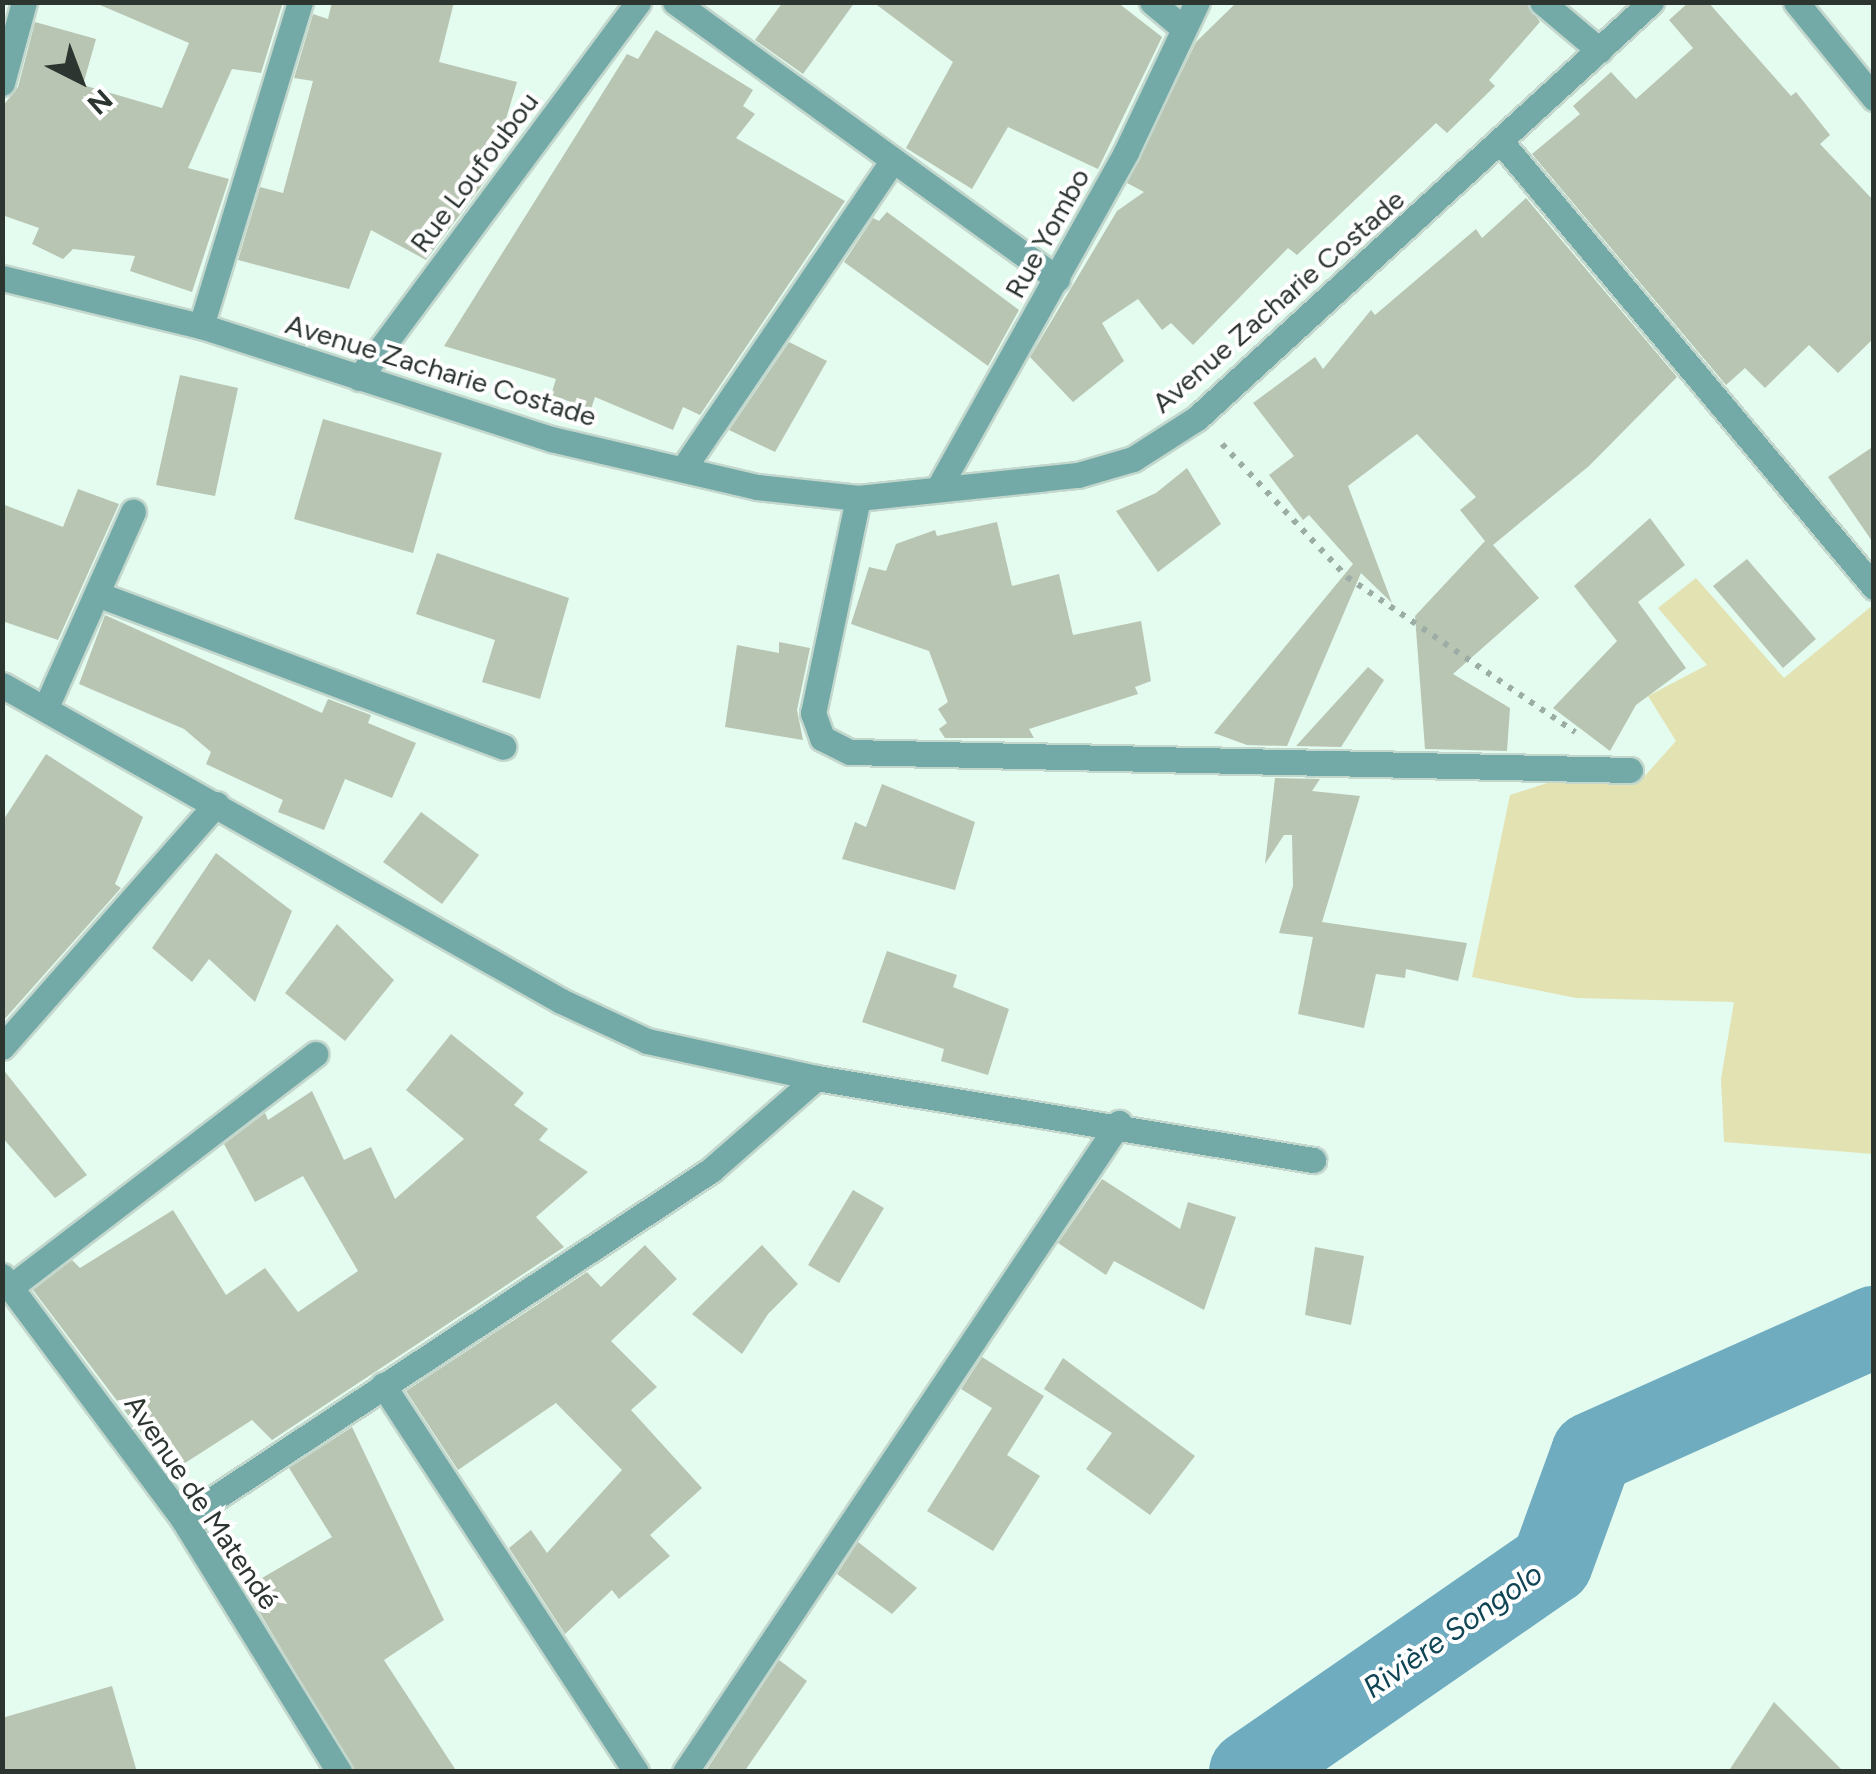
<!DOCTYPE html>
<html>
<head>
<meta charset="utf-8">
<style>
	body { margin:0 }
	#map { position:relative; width:1876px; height:1774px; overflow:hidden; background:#e4fbef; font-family:Figtree,sans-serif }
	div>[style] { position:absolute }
	.green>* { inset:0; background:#e3e2b3 }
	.river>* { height:82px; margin:-41px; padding:0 41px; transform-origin:41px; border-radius:41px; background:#70acc0 }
	.building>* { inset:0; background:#b9c5b3 }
	.path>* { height:6px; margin-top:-3px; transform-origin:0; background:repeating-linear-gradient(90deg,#9bada4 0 5px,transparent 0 13px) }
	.roads { filter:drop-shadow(2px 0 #c3d7cd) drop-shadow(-2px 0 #c3d7cd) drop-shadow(0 2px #c3d7cd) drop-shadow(0 -2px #c3d7cd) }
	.minor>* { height:25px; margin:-12.5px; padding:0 12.5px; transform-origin:12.5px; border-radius:12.5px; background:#73aaa8 }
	span { translate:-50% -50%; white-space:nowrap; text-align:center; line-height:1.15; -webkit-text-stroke:8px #fff; paint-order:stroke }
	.street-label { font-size:28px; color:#2c3530 }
	.water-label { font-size:30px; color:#0f4554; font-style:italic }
	.frame { position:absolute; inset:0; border:5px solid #2c3530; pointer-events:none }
	.north { position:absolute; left:30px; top:30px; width:100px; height:100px; -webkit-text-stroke:8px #fff; paint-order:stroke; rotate:138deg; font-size:28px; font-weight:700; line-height:40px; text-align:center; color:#2c3530 }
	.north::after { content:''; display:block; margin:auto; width:35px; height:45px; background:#2c3530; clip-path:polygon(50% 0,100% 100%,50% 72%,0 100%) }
</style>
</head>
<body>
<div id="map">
	<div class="green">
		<i style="clip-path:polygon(1696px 578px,1784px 678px,1873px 605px,1873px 1154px,1724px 1142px,1721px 1079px,1734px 1002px,1576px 998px,1472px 977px,1510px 795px,1603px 765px,1643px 778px,1676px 741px,1648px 696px,1707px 665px,1658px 608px)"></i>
	</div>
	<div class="river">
		<i style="left:1250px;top:1772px;width:367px;rotate:-34.7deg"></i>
		<i style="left:1552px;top:1563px;width:117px;rotate:-70deg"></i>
		<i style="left:1592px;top:1453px;width:309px;rotate:-24.1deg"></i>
	</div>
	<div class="building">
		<i style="clip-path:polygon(93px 2px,282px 5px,261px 73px,232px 69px,188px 168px,229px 179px,192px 292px,130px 271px,135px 256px,73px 249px,63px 259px,32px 244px,39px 228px,2px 215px,2px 107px,18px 87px,35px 22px,96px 39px,83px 85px,162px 108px,189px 43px)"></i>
		<i style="clip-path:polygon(332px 2px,454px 2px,439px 62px,517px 82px,489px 176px,426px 260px,371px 230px,349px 289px,238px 260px,260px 187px,283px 193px,313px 81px,294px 78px,313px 14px,328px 19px)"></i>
		<i style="clip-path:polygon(783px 2px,855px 2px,803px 74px,755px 40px)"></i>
		<i style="clip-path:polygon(873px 2px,1117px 2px,1162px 37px,1098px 169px,1008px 127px,972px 189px,906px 148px,953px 62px)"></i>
		<i style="clip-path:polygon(1237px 2px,1526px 2px,1540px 22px,1489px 80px,1495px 86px,1447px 133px,1436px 123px,1297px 255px,1288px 248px,1193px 345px,1171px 323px,1162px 330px,1138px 299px,1102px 323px,1124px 361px,1073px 402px,1030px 357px,1117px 211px,1144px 192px,1127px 183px,1196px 42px)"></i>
		<i style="clip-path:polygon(1689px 2px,1708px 2px,1791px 96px,1796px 92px,1830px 135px,1820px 144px,1874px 201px,1874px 338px,1838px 373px,1809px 345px,1765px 388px,1745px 368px,1726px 385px,1532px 154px,1580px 114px,1573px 106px,1611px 72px,1636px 99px,1693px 48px,1669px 20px)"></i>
		<i style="clip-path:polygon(656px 30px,753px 90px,743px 106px,755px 114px,736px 138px,845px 201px,700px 415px,683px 407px,673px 430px,595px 397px,591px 409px,551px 395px,556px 379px,444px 346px,627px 54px,638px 59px)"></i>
		<i style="clip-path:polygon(1526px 198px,1677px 377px,1589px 466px,1493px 545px,1539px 598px,1453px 674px,1510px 708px,1507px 751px,1425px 749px,1415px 616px,1485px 541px,1460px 510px,1476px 497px,1417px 434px,1348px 486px,1392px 603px,1361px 573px,1287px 746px,1247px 745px,1214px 733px,1353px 564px,1309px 515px,1303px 520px,1269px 475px,1294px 456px,1253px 403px,1315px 357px,1323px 369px,1371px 310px,1375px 315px,1476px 229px,1482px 238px)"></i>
		<i style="clip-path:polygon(887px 212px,1019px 310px,988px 366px,844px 262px,873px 218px,879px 221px)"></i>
		<i style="clip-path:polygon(789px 342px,827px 361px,775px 452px,729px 430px)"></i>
		<i style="clip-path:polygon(180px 375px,238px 388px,215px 496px,156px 485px)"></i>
		<i style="clip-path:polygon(323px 419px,442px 453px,413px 553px,294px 519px)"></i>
		<i style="clip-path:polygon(1874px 446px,1874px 544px,1828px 477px)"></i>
		<i style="clip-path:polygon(1187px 468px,1221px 524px,1158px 572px,1116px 511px,1156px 493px)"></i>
		<i style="clip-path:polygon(78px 489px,119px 504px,58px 640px,2px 621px,2px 504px,63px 527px)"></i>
		<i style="clip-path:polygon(1650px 518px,1685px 565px,1638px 602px,1686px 668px,1636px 705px,1610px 751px,1553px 708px,1617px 641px,1574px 586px)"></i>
		<i style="clip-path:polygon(997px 522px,1012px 586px,1059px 574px,1073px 635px,1141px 621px,1151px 681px,1135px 687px,1138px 694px,1029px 729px,1034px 738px,945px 738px,939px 729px,947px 723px,938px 709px,948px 702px,929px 651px,851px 624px,869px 567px,886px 571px,896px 544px,935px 530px,937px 536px)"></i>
		<i style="clip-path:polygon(437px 553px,569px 598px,540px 699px,482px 682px,495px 640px,416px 614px)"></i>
		<i style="clip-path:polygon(1747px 559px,1816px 639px,1783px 668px,1713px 586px)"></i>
		<i style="clip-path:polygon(105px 615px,322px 713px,328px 699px,371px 715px,368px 723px,416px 743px,392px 798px,345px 779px,324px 830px,278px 812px,283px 800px,206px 764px,211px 752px,184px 729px,79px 684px)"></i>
		<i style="clip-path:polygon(779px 642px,810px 648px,797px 710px,803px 740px,725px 727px,737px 645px,779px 653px)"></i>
		<i style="clip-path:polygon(1368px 667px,1384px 680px,1341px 747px,1296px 746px)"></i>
		<i style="clip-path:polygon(46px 754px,143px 817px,115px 884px,121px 888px,2px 1022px,2px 822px)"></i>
		<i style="clip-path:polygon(1275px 778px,1320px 779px,1312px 791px,1360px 796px,1322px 922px,1467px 943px,1458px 981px,1406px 969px,1405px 978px,1376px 974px,1364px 1028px,1298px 1014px,1313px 937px,1279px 933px,1293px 886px,1292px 835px,1284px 835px,1265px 864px)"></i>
		<i style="clip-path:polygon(882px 784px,975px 822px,955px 890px,842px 859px,855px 822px,866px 827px)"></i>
		<i style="clip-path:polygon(421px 812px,479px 855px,442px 904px,383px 862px)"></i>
		<i style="clip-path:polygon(216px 853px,292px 911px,255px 1002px,209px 959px,192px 982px,152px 948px)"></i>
		<i style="clip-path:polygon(337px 924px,394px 980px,345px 1041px,285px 993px)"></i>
		<i style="clip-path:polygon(887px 951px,957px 975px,953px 987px,1009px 1009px,988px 1075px,941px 1061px,944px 1049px,862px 1022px)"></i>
		<i style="clip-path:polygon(451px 1034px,524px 1093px,514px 1105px,548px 1129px,539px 1140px,588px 1172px,536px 1217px,564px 1247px,272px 1440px,252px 1420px,171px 1472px,33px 1290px,72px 1260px,80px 1268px,173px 1210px,226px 1295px,265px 1268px,298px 1312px,358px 1271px,303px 1176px,255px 1202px,224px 1144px,265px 1113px,268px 1120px,312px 1091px,344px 1160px,371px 1147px,395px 1199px,464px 1139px,406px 1090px)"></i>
		<i style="clip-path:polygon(2px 1068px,87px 1175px,55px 1198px,2px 1137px)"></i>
		<i style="clip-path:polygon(1102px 1179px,1180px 1229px,1188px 1202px,1236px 1217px,1204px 1310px,1114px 1261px,1106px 1275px,1058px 1243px)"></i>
		<i style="clip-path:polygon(853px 1190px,884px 1208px,839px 1283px,808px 1265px)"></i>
		<i style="clip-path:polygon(645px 1245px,677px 1279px,611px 1341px,657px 1387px,631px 1410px,702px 1488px,650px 1535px,670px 1556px,619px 1599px,612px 1590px,565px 1634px,509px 1548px,531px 1530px,547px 1553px,622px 1470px,556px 1403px,458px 1470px,406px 1391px,587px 1272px,601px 1287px)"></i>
		<i style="clip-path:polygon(762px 1245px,798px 1284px,768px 1314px,742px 1354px,692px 1314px)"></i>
		<i style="clip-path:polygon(1315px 1247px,1364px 1256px,1351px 1325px,1305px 1315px)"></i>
		<i style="clip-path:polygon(982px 1357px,1044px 1396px,1007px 1455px,1040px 1476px,993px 1551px,927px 1511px,992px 1408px,961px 1389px)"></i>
		<i style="clip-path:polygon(1063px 1358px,1195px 1456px,1150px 1515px,1086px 1469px,1112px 1433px,1044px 1389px)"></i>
		<i style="clip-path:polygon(352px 1427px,444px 1620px,384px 1660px,457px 1772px,355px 1772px,245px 1588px,332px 1537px,289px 1468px)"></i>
		<i style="clip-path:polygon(858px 1542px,917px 1588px,892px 1614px,837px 1574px)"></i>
		<i style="clip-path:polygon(779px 1660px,807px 1681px,744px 1772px,705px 1772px)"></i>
		<i style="clip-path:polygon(112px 1686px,137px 1772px,2px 1772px,2px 1718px)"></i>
		<i style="clip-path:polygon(1774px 1702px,1844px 1772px,1728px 1772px)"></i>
	</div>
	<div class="path">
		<i style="left:1222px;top:444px;width:183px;rotate:46.8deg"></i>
		<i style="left:1347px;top:577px;width:276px;rotate:34.2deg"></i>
	</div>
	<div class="roads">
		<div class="minor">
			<i style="left:675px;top:2px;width:472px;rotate:35.9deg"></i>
			<i style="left:1152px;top:2px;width:40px;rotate:40deg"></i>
			<i style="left:1542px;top:2px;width:75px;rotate:40.1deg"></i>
			<i style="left:1796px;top:2px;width:124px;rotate:50.9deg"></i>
			<i style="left:2px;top:83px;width:84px;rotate:-74.8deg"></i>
			<i style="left:1501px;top:142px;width:581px;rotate:50.03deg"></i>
			<i style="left:2px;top:278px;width:205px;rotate:13.6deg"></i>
			<i style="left:201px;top:326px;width:368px;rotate:17.9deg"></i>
			<i style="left:551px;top:439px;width:212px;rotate:13.1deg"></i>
			<i style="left:757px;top:487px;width:102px;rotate:6.2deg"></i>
			<i style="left:858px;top:498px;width:221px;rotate:-6deg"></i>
			<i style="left:1078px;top:475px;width:57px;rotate:-16.2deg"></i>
			<i style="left:1133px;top:459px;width:76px;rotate:-32.6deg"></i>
			<i style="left:1197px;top:418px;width:616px;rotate:-42.5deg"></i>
			<i style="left:201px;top:326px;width:339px;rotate:-73deg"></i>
			<i style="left:359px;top:378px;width:468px;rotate:-53.4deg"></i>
			<i style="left:685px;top:466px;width:366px;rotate:-55.8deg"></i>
			<i style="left:939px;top:487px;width:384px;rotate:-60.8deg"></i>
			<i style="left:1126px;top:152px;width:166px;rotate:-64.7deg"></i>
			<i style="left:858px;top:498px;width:220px;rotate:101.8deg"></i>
			<i style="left:813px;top:713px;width:27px;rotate:70deg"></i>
			<i style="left:822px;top:738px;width:31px;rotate:27deg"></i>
			<i style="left:850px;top:752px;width:780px;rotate:1.32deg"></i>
			<i style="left:97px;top:594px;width:434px;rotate:20.6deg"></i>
			<i style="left:2px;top:685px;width:642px;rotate:29.48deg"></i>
			<i style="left:561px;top:1001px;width:95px;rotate:24.9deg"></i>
			<i style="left:647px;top:1041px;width:173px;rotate:12.3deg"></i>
			<i style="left:816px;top:1078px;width:504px;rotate:9.37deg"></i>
			<i style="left:46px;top:707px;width:214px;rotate:-66deg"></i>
			<i style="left:2px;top:1047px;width:324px;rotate:-48.6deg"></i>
			<i style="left:2px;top:1276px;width:303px;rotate:53.3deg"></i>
			<i style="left:183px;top:1519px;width:297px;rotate:58.3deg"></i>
			<i style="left:12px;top:1286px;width:382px;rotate:-37.4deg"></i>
			<i style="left:383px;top:1385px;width:462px;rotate:56.8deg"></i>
			<i style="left:183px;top:1519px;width:633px;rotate:-33.46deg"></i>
			<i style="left:711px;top:1170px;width:140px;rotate:-41.2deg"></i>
			<i style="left:685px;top:1772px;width:781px;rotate:-56.23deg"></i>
		</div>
	</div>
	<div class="street-label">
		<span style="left:474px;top:172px;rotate:-53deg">Rue Loufoubou</span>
		<span style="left:1047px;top:233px;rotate:-61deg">Rue Yombo</span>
		<span style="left:1278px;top:301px;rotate:-41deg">Avenue Zacharie Costade</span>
		<span style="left:441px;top:370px;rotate:17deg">Avenue Zacharie Costade</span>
		<span style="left:202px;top:1502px;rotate:56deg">Avenue de Matendé</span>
	</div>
	<div class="water-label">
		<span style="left:1453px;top:1631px;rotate:-35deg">Rivière Songolo</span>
	</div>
	<div class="frame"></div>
	<div class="north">N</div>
</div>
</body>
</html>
